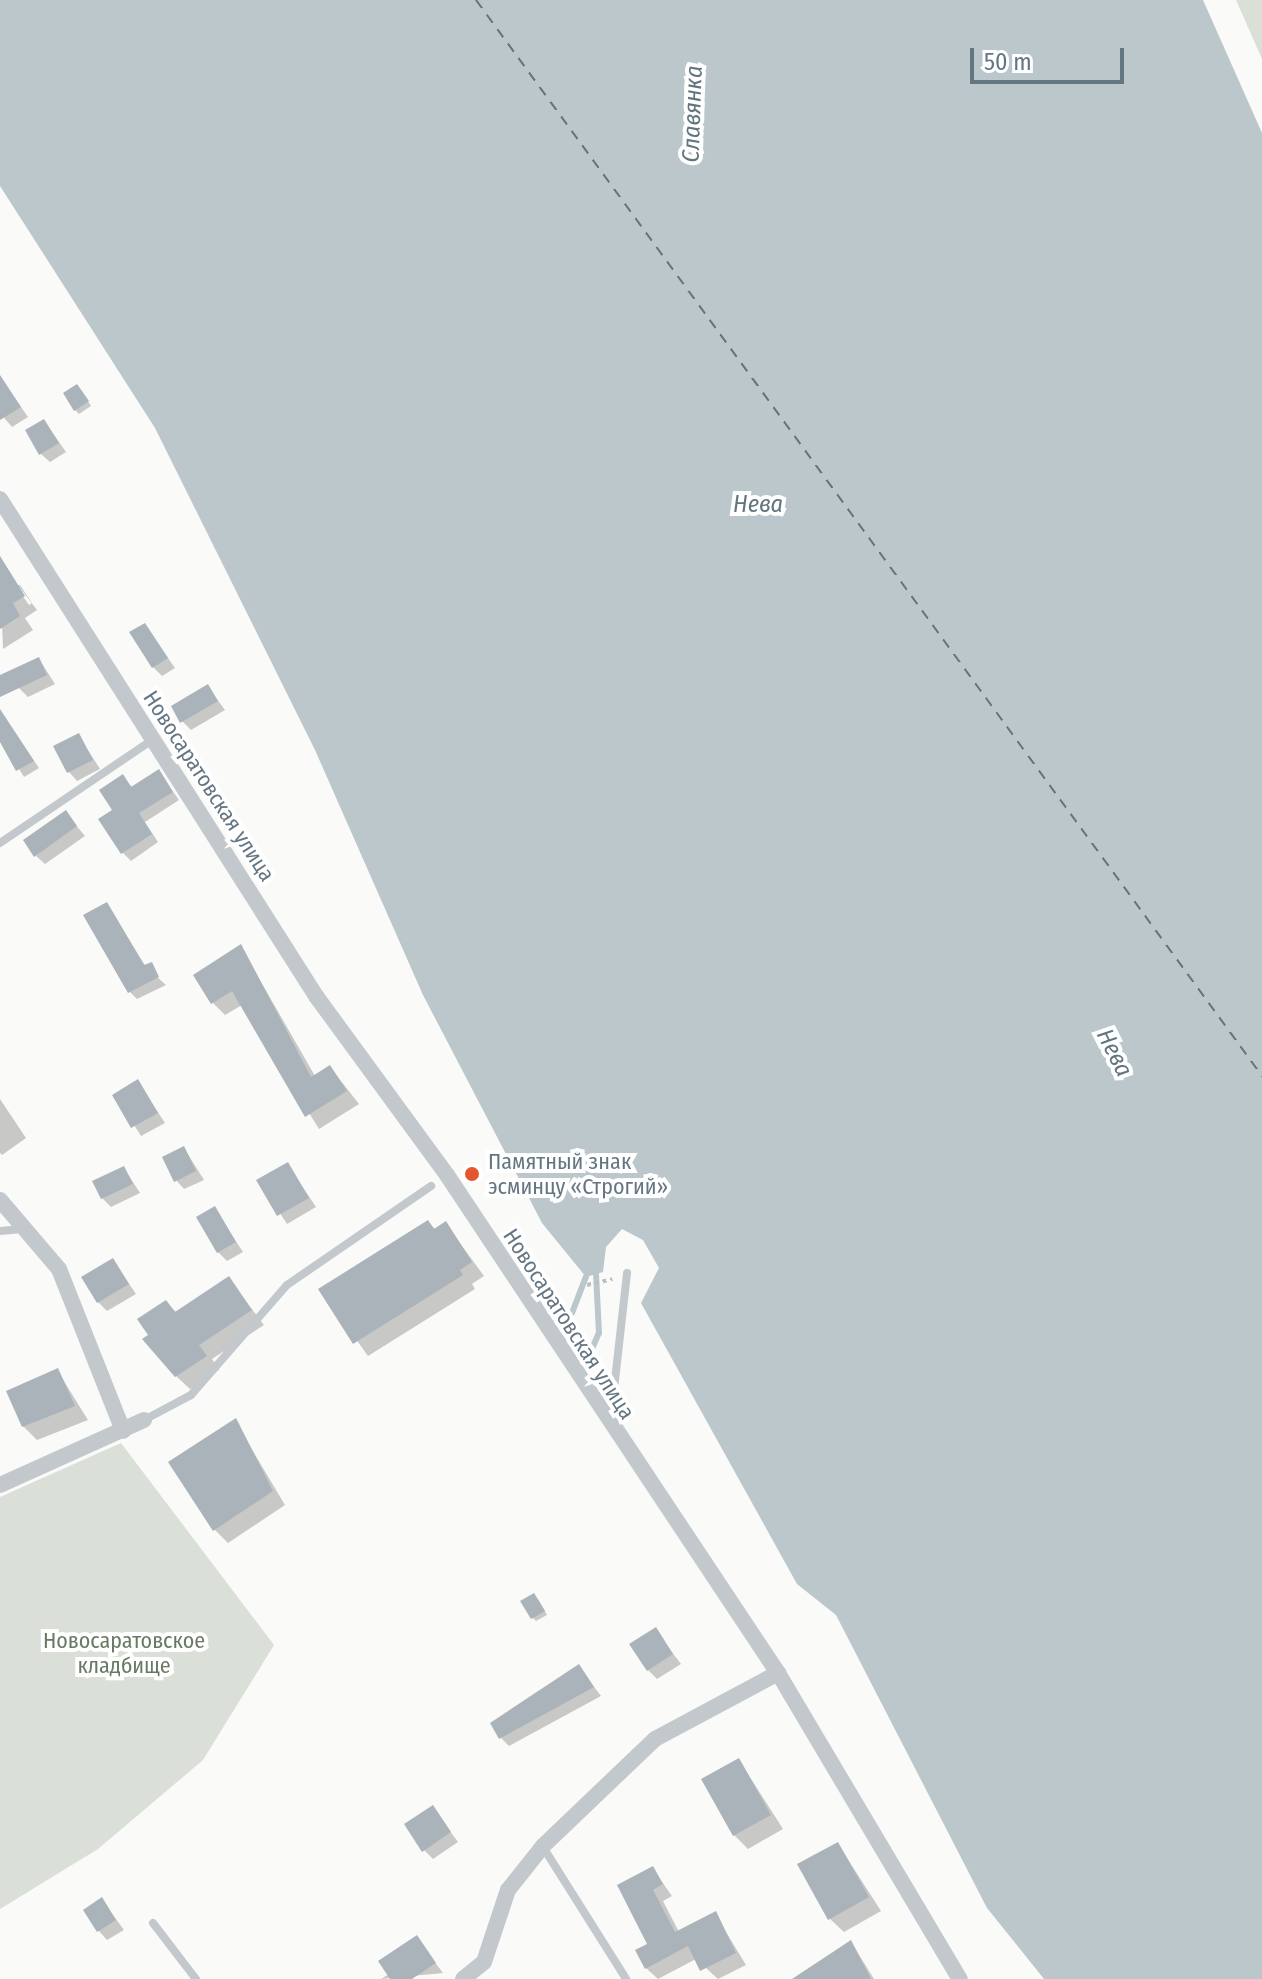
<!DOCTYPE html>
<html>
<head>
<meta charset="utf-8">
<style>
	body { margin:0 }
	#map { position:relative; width:1262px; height:1979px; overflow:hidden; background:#fafaf8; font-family:"Fira Sans Condensed",sans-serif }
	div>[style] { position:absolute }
	.green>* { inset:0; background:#dadfd7 }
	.water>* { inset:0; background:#bbc7cb }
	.shadow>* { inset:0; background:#0003 }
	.stream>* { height:6px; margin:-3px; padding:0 3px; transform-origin:3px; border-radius:3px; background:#bbc7cb }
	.ferry>* { height:2px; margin-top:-1px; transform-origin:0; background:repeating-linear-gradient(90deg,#60757c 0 10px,transparent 0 18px) }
	.building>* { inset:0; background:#aab3b9 }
	.path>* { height:4px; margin-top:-2px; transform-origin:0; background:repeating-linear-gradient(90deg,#bbbfc2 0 4px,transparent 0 8px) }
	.service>* { height:8px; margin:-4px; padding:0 4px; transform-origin:4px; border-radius:4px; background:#c3c8cc }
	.minor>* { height:16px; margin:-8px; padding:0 8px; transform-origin:8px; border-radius:8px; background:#c3c8cc }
	.dots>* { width:22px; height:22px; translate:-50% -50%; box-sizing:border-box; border:4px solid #fff; border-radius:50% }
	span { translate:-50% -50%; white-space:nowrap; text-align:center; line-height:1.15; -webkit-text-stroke:8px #fff; paint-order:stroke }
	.street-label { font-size:22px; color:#657683 }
	.poi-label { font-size:22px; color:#657683 }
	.left { translate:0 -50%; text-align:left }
	.park-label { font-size:22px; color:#687a64 }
	.water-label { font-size:24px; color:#60757c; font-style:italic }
	.scale { position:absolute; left:970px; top:48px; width:154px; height:36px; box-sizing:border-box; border:4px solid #657683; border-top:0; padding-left:10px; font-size:24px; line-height:28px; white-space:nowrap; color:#657683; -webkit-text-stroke:6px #fff; paint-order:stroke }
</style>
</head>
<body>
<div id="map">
	<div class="green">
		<i style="clip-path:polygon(1236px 0,1262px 0,1262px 59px)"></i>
		<i style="clip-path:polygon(121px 1443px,274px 1645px,203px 1760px,98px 1849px,0 1909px,0 1497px)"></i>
	</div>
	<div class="water">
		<i style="clip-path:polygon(0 0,1203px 0,1262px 133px,1262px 1979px,1044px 1979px,987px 1908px,836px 1615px,797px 1584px,641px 1303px,659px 1268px,643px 1240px,622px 1229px,606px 1247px,603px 1272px,586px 1277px,542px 1223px,423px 995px,315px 750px,155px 428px,0 186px)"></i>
	</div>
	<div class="shadow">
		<i style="clip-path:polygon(4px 383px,28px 417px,12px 427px,0 413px)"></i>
		<i style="clip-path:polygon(81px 390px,91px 406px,79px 414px,75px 410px)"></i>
		<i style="clip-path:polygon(44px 421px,66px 452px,50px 462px,41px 454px)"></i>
		<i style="clip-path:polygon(evenodd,8px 572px,37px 610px,25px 618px,33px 630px,3px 649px,0 577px,8px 572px,15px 585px,20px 585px,32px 603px,29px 605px,15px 585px)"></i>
		<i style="clip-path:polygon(145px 625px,175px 668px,162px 676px,153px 667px)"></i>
		<i style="clip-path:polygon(39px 659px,55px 684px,28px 697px,19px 688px)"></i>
		<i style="clip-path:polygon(208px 687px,225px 710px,191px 730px,182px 721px)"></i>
		<i style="clip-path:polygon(0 710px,39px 768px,24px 777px,0 738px)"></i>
		<i style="clip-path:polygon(79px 736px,100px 769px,77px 781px,69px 772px)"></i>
		<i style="clip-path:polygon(159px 772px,179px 800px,145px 822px,158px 842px,131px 861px,123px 853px,123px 777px,133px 788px)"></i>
		<i style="clip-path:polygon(65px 812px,85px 836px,45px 864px,36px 856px)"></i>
		<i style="clip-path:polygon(107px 904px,146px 967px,166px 985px,137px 999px,129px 991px)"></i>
		<i style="clip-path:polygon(241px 947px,315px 1076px,330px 1067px,359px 1104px,319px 1129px,242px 1005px,225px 1015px,213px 1003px)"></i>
		<i style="clip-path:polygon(138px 1082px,165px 1123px,141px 1136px,115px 1095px)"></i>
		<i style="clip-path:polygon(0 1099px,26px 1138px,2px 1155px,0 1153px)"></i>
		<i style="clip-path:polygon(184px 1148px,204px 1180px,184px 1189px,176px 1180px)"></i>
		<i style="clip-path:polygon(288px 1165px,316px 1207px,287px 1224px,259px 1181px)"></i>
		<i style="clip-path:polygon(124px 1168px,140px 1193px,111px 1207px,102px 1198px)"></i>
		<i style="clip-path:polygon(215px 1209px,243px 1252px,227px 1261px,218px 1252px)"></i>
		<i style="clip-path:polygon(428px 1222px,436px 1230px,446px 1224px,484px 1276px,472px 1284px,475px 1289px,368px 1356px,321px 1290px)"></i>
		<i style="clip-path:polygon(113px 1260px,136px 1294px,107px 1311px,98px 1302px)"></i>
		<i style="clip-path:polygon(229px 1279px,264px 1325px,212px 1359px,219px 1370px,190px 1389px,176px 1376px,166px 1302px,177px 1313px)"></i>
		<i style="clip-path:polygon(57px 1370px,88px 1420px,37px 1440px,23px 1426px)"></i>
		<i style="clip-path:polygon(235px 1421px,285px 1505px,228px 1543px,214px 1529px)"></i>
		<i style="clip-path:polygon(538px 1599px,547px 1615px,536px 1621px,533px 1618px)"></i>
		<i style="clip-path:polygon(655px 1630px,681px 1664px,657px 1679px,648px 1670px)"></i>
		<i style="clip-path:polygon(579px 1667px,601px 1696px,509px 1746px,501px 1738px)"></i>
		<i style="clip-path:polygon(739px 1760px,783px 1829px,748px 1849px,734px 1835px)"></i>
		<i style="clip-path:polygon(433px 1808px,458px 1842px,433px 1859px,424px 1850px)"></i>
		<i style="clip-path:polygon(838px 1844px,881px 1911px,844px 1932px,830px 1919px)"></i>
		<i style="clip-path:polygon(653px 1869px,672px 1896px,663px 1901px,679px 1932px,715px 1914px,746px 1965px,718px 1979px,696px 1959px,658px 1979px,646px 1968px)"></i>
		<i style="clip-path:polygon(102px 1900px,124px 1930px,107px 1940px,99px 1931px)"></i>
		<i style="clip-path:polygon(417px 1938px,443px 1973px,381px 1979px,389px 1974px)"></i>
		<i style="clip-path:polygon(851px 1942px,874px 1979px,796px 1979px)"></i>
	</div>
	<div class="stream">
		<i style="left:572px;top:1313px;width:39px;rotate:-69deg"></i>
		<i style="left:589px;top:1356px;width:25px;rotate:-67deg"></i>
		<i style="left:599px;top:1333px;width:59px;rotate:-92.9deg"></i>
	</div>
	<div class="ferry">
		<i style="left:476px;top:0;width:1333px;rotate:53.85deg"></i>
	</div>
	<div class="building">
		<i style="clip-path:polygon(0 375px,21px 407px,0 420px)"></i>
		<i style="clip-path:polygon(77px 384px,89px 401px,74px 411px,63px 393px)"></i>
		<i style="clip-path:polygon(44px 419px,59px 443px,39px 455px,25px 430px)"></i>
		<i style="clip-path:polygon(0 556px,25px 596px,13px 603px,20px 616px,0 629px)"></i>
		<i style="clip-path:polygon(145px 623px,168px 658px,152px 668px,129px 632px)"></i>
		<i style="clip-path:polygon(39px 657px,47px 675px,0 697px,0 675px)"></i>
		<i style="clip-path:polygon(208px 684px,218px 701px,180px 723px,171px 706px)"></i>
		<i style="clip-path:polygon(0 709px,34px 761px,16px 771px,0 742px)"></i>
		<i style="clip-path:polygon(79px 733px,93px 760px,67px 773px,53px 746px)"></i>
		<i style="clip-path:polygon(159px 769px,173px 792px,139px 813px,152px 834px,121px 854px,98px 819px,112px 810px,99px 790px,123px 774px,131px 787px)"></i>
		<i style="clip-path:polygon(66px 810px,77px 826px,34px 857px,23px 840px)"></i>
		<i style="clip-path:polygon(107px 902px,144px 965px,152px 962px,159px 977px,128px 993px,83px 915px)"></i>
		<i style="clip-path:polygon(241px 944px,311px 1077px,330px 1065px,347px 1091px,305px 1117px,232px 991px,211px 1004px,193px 975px)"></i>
		<i style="clip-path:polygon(138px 1079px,158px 1113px,131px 1128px,112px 1095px)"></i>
		<i style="clip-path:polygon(184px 1146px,196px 1171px,174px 1182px,162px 1157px)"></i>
		<i style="clip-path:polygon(288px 1162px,309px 1198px,277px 1216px,256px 1180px)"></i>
		<i style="clip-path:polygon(124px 1166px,133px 1184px,101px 1199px,92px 1181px)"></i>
		<i style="clip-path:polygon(215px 1206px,236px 1242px,217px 1253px,196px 1217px)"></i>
		<i style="clip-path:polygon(428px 1220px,434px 1229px,446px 1221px,472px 1262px,460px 1270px,463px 1275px,353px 1344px,318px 1289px)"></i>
		<i style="clip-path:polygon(113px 1258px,129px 1284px,97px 1303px,81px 1277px)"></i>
		<i style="clip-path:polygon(229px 1276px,252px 1310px,199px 1345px,207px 1356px,175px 1377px,142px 1339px,148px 1335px,137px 1319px,166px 1300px,175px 1312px)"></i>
		<i style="clip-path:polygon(58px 1368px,75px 1406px,22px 1427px,6px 1391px)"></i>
		<i style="clip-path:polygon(236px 1418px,273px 1491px,213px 1531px,168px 1462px)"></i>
		<i style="clip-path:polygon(534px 1593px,545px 1611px,531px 1619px,520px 1601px)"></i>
		<i style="clip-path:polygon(656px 1627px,673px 1654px,647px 1671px,629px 1644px)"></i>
		<i style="clip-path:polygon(579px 1664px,594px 1687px,499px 1739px,490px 1723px)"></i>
		<i style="clip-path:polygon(739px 1758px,771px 1815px,733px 1836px,701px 1779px)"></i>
		<i style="clip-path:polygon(433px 1805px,451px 1832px,422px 1852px,404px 1824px)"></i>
		<i style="clip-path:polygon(838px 1842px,869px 1897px,828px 1920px,797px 1864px)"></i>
		<i style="clip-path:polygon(653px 1866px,663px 1884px,653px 1890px,675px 1932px,716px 1911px,736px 1953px,700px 1971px,688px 1946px,645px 1969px,635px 1950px,647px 1944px,617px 1885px)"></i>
		<i style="clip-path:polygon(102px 1897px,116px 1920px,97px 1932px,83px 1910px)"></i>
		<i style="clip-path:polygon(417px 1935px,436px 1963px,412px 1979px,390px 1979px,378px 1961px)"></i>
		<i style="clip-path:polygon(851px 1940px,871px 1979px,792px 1979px)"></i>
	</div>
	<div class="path">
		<i style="left:587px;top:1285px;width:26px;rotate:-13deg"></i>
	</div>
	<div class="service">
		<i style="left:0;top:843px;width:184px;rotate:-34.1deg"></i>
		<i style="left:0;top:1231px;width:22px;rotate:-5deg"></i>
		<i style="left:611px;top:1416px;width:144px;rotate:-83.6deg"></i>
		<i style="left:144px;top:1420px;width:53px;rotate:-28deg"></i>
		<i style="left:191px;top:1395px;width:146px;rotate:-48.9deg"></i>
		<i style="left:287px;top:1285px;width:175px;rotate:-34.5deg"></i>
		<i style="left:543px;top:1847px;width:156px;rotate:57.8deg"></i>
		<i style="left:153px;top:1923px;width:71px;rotate:52.5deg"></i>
	</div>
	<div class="minor">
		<i style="left:0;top:499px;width:589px;rotate:57.55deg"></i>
		<i style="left:316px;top:996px;width:222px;rotate:53.8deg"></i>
		<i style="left:447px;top:1175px;width:598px;rotate:56.39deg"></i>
		<i style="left:778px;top:1673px;width:356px;rotate:59.3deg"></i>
		<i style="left:0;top:1200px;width:91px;rotate:49.5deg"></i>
		<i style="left:59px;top:1269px;width:174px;rotate:68.4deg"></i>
		<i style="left:0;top:1485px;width:158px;rotate:-24.3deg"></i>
		<i style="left:463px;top:1979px;width:27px;rotate:-39deg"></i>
		<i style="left:484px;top:1962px;width:76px;rotate:-71.6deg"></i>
		<i style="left:508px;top:1890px;width:56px;rotate:-51.5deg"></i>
		<i style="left:543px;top:1846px;width:155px;rotate:-43.7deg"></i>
		<i style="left:655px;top:1739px;width:140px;rotate:-28.2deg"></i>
	</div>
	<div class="dots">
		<i style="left:472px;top:1174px;background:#e4572e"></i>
	</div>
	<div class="street-label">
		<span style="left:209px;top:786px;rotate:57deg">Новосаратовская улица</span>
		<span style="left:569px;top:1324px;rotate:57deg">Новосаратовская улица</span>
	</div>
	<div class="poi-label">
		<span class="left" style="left:488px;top:1174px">Памятный знак<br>эсминцу «Строгий»</span>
	</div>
	<div class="park-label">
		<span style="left:124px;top:1653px">Новосаратовское<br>кладбище</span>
	</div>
	<div class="water-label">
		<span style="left:693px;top:114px;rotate:-88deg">Славянка</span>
		<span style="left:758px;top:505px">Нева</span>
		<span style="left:1114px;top:1053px;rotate:63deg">Нева</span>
	</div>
	<div class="scale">50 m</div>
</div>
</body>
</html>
